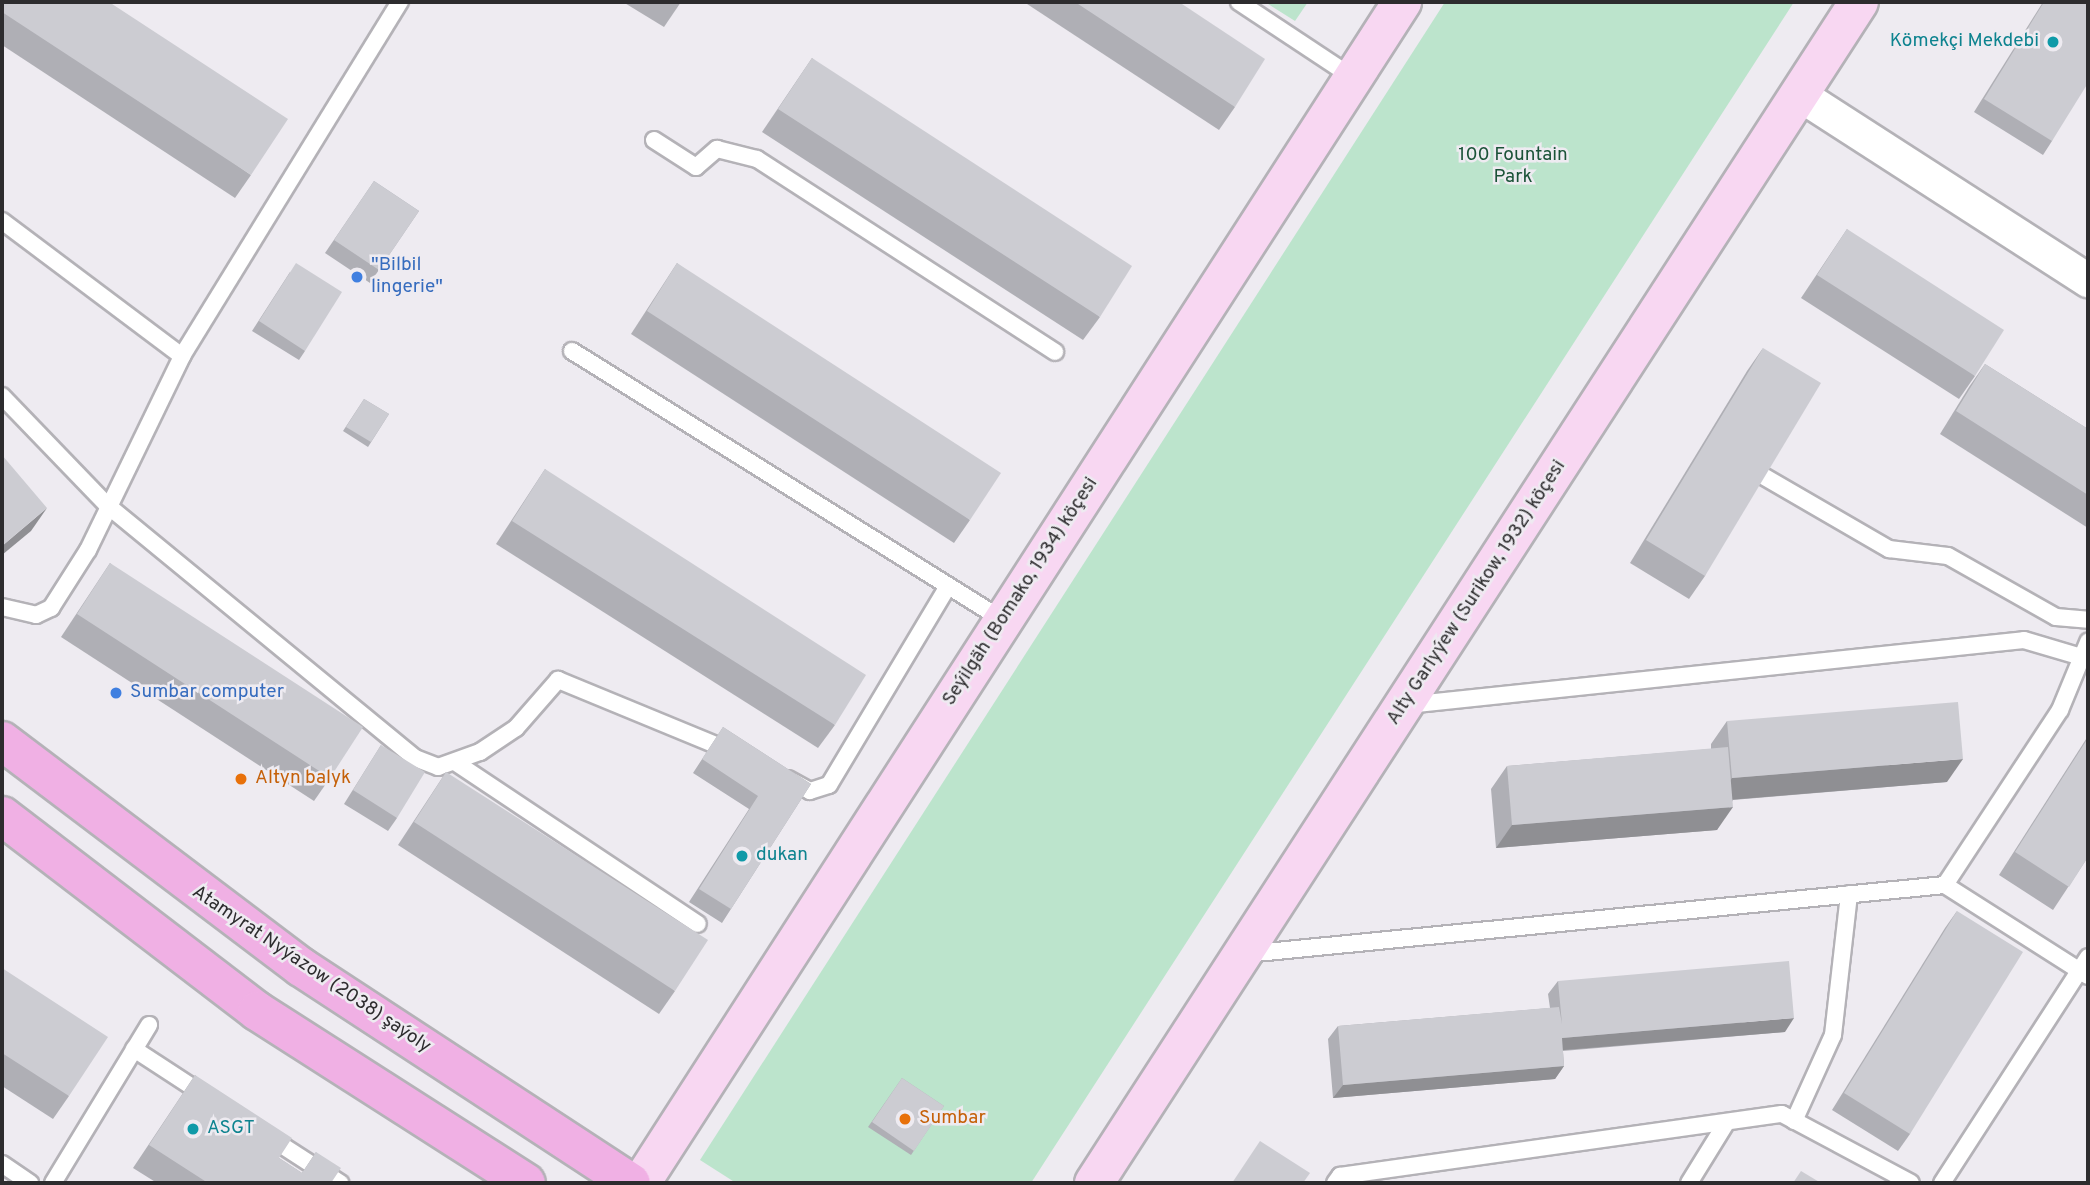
<!DOCTYPE html>
<html>
<head>
<meta charset="utf-8">
<style>
	body { margin:0 }
	#map { position:relative; width:2090px; height:1185px; overflow:hidden; background:#eeebf1; font-family:Overpass,sans-serif }
	div>[style] { position:absolute }
	.green>* { inset:0; background:#bce4cc }
	.roads { filter:drop-shadow(2px 0 #b4b2b7) drop-shadow(-2px 0 #b4b2b7) drop-shadow(0 2px #b4b2b7) drop-shadow(0 -2px #b4b2b7) }
	.lane>* { height:16px; margin:-8px; padding:0 8px; transform-origin:8px; border-radius:8px; background:#fff }
	.street>* { height:33px; margin:-16.5px; padding:0 16.5px; transform-origin:16.5px; border-radius:16.5px; background:#fff }
	.secondary>* { height:38px; margin:-19px; padding:0 19px; transform-origin:19px; border-radius:19px; background:#f8d7f2 }
	.primary>* { height:38px; margin:-19px; padding:0 19px; transform-origin:19px; border-radius:19px; background:#f0b0e4 }
	.wall>* { inset:0; background:#afafb5 }
	.shaded-wall>* { inset:0; background:#8f8f93 }
	.building>* { inset:0; background:#ccccd2 }
	.dots>* { width:19px; height:19px; translate:-50% -50%; box-sizing:border-box; border:4px solid #eeebf1; border-radius:50% }
	span { translate:-50% -50%; white-space:nowrap; text-align:center; line-height:1.15; -webkit-text-stroke:5px #eeebf1; paint-order:stroke }
	.culture-label { font-size:19px; color:#0d838f }
	.right { translate:-100% -50%; text-align:right }
	.left { translate:0 -50%; text-align:left }
	.park-label { font-size:19px; color:#1b5338 }
	.shop-label { font-size:19px; color:#366cbe }
	.street-label { font-size:19px; color:#2d2c2e }
	.food-label { font-size:19px; color:#c56008 }
	.frame { position:absolute; inset:0; border:4px solid #2d2c2e; pointer-events:none }
</style>
</head>
<body>
<div id="map">
	<div class="green">
		<i style="clip-path:polygon(1265px 2px,1308px 2px,1295px 21px)"></i>
		<i style="clip-path:polygon(1445px 2px,1794px 2px,1031px 1183px,736px 1183px,700px 1160px)"></i>
	</div>
	<div class="roads">
		<div class="lane">
			<i style="left:1239px;top:2px;width:138px;rotate:33.5deg"></i>
			<i style="left:654px;top:140px;width:50px;rotate:32.7deg"></i>
			<i style="left:696px;top:167px;width:28px;rotate:-41deg"></i>
			<i style="left:717px;top:149px;width:41px;rotate:14deg"></i>
			<i style="left:757px;top:159px;width:355px;rotate:32.9deg"></i>
			<i style="left:2px;top:221px;width:225px;rotate:36.9deg"></i>
			<i style="left:572px;top:351px;width:508px;rotate:31.97deg"></i>
			<i style="left:2px;top:396px;width:151px;rotate:46.1deg"></i>
			<i style="left:107px;top:505px;width:399px;rotate:39.4deg"></i>
			<i style="left:415px;top:758px;width:25px;rotate:21deg"></i>
			<i style="left:438px;top:767px;width:45px;rotate:-19.7deg"></i>
			<i style="left:480px;top:752px;width:43px;rotate:-33.7deg"></i>
			<i style="left:516px;top:728px;width:64px;rotate:-48.8deg"></i>
			<i style="left:558px;top:680px;width:186px;rotate:22.4deg"></i>
			<i style="left:1763px;top:476px;width:146px;rotate:30.1deg"></i>
			<i style="left:1889px;top:549px;width:59px;rotate:6.8deg"></i>
			<i style="left:1948px;top:556px;width:124px;rotate:29.5deg"></i>
			<i style="left:2056px;top:617px;width:32px;rotate:5deg"></i>
			<i style="left:2px;top:607px;width:35px;rotate:13deg"></i>
			<i style="left:36px;top:615px;width:17px;rotate:-25deg"></i>
			<i style="left:51px;top:608px;width:69px;rotate:-57.5deg"></i>
			<i style="left:88px;top:550px;width:216px;rotate:-64.1deg"></i>
			<i style="left:182px;top:356px;width:416px;rotate:-58.4deg"></i>
			<i style="left:1407px;top:705px;width:620px;rotate:-6.01deg"></i>
			<i style="left:2024px;top:640px;width:56px;rotate:16.5deg"></i>
			<i style="left:458px;top:764px;width:288px;rotate:33.7deg"></i>
			<i style="left:788px;top:779px;width:25px;rotate:29deg"></i>
			<i style="left:810px;top:791px;width:20px;rotate:-18deg"></i>
			<i style="left:829px;top:785px;width:232px;rotate:-59.1deg"></i>
			<i style="left:1945px;top:885px;width:209px;rotate:-56.7deg"></i>
			<i style="left:2060px;top:710px;width:74px;rotate:-67.6deg"></i>
			<i style="left:1246px;top:954px;width:702px;rotate:-5.64deg"></i>
			<i style="left:1945px;top:885px;width:169px;rotate:32.5deg"></i>
			<i style="left:134px;top:1049px;width:86px;rotate:33.1deg"></i>
			<i style="left:1794px;top:1121px;width:94px;rotate:-65.6deg"></i>
			<i style="left:1833px;top:1035px;width:142px;rotate:-83.5deg"></i>
			<i style="left:269px;top:1137px;width:85px;rotate:32.9deg"></i>
			<i style="left:2px;top:1164px;width:34px;rotate:34deg"></i>
			<i style="left:53px;top:1183px;width:185px;rotate:-58.7deg"></i>
			<i style="left:1335px;top:1183px;width:9px;rotate:-54deg"></i>
			<i style="left:1340px;top:1176px;width:446px;rotate:-8deg"></i>
			<i style="left:1782px;top:1114px;width:146px;rotate:28.1deg"></i>
			<i style="left:1689px;top:1183px;width:70px;rotate:-58.3deg"></i>
			<i style="left:1942px;top:1183px;width:269px;rotate:-57.1deg"></i>
		</div>
		<div class="street">
			<i style="left:1799px;top:94px;width:344px;rotate:32.8deg"></i>
		</div>
		<div class="secondary">
			<i style="left:641px;top:1183px;width:1405px;rotate:-57.2deg"></i>
			<i style="left:1094px;top:1183px;width:1407px;rotate:-57.07deg"></i>
		</div>
		<div class="primary">
			<i style="left:2px;top:741px;width:375px;rotate:37.1deg"></i>
			<i style="left:301px;top:967px;width:394px;rotate:33.2deg"></i>
			<i style="left:2px;top:816px;width:321px;rotate:37.4deg"></i>
			<i style="left:257px;top:1011px;width:319px;rotate:32.6deg"></i>
		</div>
	</div>
	<div class="wall">
		<i style="clip-path:polygon(2px 2px,251px 175px,235px 198px,2px 45px)"></i>
		<i style="clip-path:polygon(623px 2px,681px 2px,664px 27px)"></i>
		<i style="clip-path:polygon(1024px 2px,1179px 2px,1235px 107px,1219px 130px)"></i>
		<i style="clip-path:polygon(2043px 2px,2088px 2px,2052px 141px,2043px 155px,1974px 112px)"></i>
		<i style="clip-path:polygon(812px 58px,1100px 317px,1083px 340px,762px 132px)"></i>
		<i style="clip-path:polygon(374px 181px,419px 211px,370px 283px,325px 253px)"></i>
		<i style="clip-path:polygon(1847px 229px,1975px 376px,1959px 399px,1801px 298px)"></i>
		<i style="clip-path:polygon(677px 263px,970px 520px,954px 543px,631px 334px)"></i>
		<i style="clip-path:polygon(290px 272px,305px 351px,299px 360px,252px 331px)"></i>
		<i style="clip-path:polygon(1763px 348px,1705px 576px,1689px 599px,1630px 563px,1747px 371px)"></i>
		<i style="clip-path:polygon(1985px 364px,2088px 429px,2088px 528px,1940px 434px,1969px 387px)"></i>
		<i style="clip-path:polygon(364px 399px,389px 414px,368px 447px,343px 431px)"></i>
		<i style="clip-path:polygon(545px 469px,835px 725px,818px 748px,496px 544px)"></i>
		<i style="clip-path:polygon(110px 563px,330px 778px,314px 801px,61px 637px)"></i>
		<i style="clip-path:polygon(1727px 721px,1947px 782px,1733px 800px,1717px 830px,1496px 848px,1491px 789px,1507px 766px,1711px 749px,1711px 744px)"></i>
		<i style="clip-path:polygon(723px 727px,811px 784px,722px 923px,689px 902px,749px 809px,693px 773px)"></i>
		<i style="clip-path:polygon(2088px 736px,2088px 857px,2053px 910px,1999px 875px)"></i>
		<i style="clip-path:polygon(381px 745px,397px 818px,388px 831px,344px 804px)"></i>
		<i style="clip-path:polygon(446px 772px,675px 991px,659px 1014px,398px 845px)"></i>
		<i style="clip-path:polygon(1957px 911px,1910px 1134px,1898px 1151px,1832px 1110px,1945px 928px)"></i>
		<i style="clip-path:polygon(2px 968px,69px 1096px,53px 1119px,2px 1086px)"></i>
		<i style="clip-path:polygon(1558px 981px,1785px 1032px,1563px 1051px,1564px 1066px,1555px 1079px,1333px 1098px,1328px 1039px,1338px 1026px,1550px 1008px,1548px 994px)"></i>
		<i style="clip-path:polygon(195px 1075px,279px 1158px,302px 1173px,316px 1152px,331px 1183px,157px 1183px,133px 1168px)"></i>
		<i style="clip-path:polygon(902px 1078px,944px 1106px,911px 1155px,868px 1127px)"></i>
	</div>
	<div class="shaded-wall">
		<i style="clip-path:polygon(47px 508px,31px 531px,2px 555px,2px 546px)"></i>
		<i style="clip-path:polygon(1963px 759px,1947px 782px,1716px 801px,1732px 778px)"></i>
		<i style="clip-path:polygon(1733px 807px,1717px 830px,1496px 848px,1512px 825px)"></i>
		<i style="clip-path:polygon(1794px 1018px,1785px 1032px,1552px 1051px,1562px 1038px)"></i>
		<i style="clip-path:polygon(1564px 1066px,1555px 1079px,1333px 1098px,1343px 1085px)"></i>
	</div>
	<div class="building">
		<i style="clip-path:polygon(2px 2px,109px 2px,288px 119px,251px 175px,2px 12px)"></i>
		<i style="clip-path:polygon(1075px 2px,1179px 2px,1265px 59px,1235px 107px)"></i>
		<i style="clip-path:polygon(2044px 2px,2088px 2px,2088px 83px,2052px 141px,1984px 99px)"></i>
		<i style="clip-path:polygon(812px 58px,1132px 266px,1100px 317px,778px 109px)"></i>
		<i style="clip-path:polygon(374px 181px,419px 211px,379px 270px,334px 240px)"></i>
		<i style="clip-path:polygon(1847px 229px,2004px 330px,1975px 376px,1817px 275px)"></i>
		<i style="clip-path:polygon(296px 263px,342px 292px,305px 351px,259px 321px)"></i>
		<i style="clip-path:polygon(677px 263px,1001px 473px,970px 520px,647px 311px)"></i>
		<i style="clip-path:polygon(1763px 348px,1821px 383px,1705px 576px,1646px 540px)"></i>
		<i style="clip-path:polygon(1985px 364px,2088px 429px,2088px 495px,1956px 411px)"></i>
		<i style="clip-path:polygon(364px 399px,389px 414px,371px 442px,346px 427px)"></i>
		<i style="clip-path:polygon(2px 455px,47px 508px,2px 546px)"></i>
		<i style="clip-path:polygon(545px 469px,866px 675px,835px 725px,512px 521px)"></i>
		<i style="clip-path:polygon(110px 563px,363px 727px,330px 778px,77px 614px)"></i>
		<i style="clip-path:polygon(1958px 702px,1963px 759px,1732px 778px,1727px 721px)"></i>
		<i style="clip-path:polygon(723px 727px,811px 784px,731px 909px,699px 889px,758px 796px,702px 759px)"></i>
		<i style="clip-path:polygon(2088px 738px,2088px 857px,2069px 887px,2015px 852px)"></i>
		<i style="clip-path:polygon(381px 745px,425px 772px,397px 818px,353px 790px)"></i>
		<i style="clip-path:polygon(1728px 747px,1733px 807px,1512px 825px,1507px 766px)"></i>
		<i style="clip-path:polygon(446px 772px,708px 940px,675px 991px,414px 822px)"></i>
		<i style="clip-path:polygon(1957px 911px,2023px 952px,1910px 1134px,1844px 1093px)"></i>
		<i style="clip-path:polygon(1789px 961px,1794px 1018px,1562px 1038px,1564px 1066px,1343px 1085px,1338px 1026px,1559px 1007px,1562px 1024px,1558px 981px)"></i>
		<i style="clip-path:polygon(2px 968px,108px 1037px,69px 1096px,2px 1053px)"></i>
		<i style="clip-path:polygon(195px 1075px,292px 1138px,279px 1158px,302px 1173px,316px 1152px,341px 1168px,331px 1183px,208px 1183px,149px 1145px)"></i>
		<i style="clip-path:polygon(902px 1078px,944px 1106px,914px 1151px,872px 1122px)"></i>
		<i style="clip-path:polygon(1260px 1141px,1310px 1173px,1303px 1183px,1232px 1183px)"></i>
		<i style="clip-path:polygon(1801px 1171px,1821px 1183px,1793px 1183px)"></i>
	</div>
	<div class="dots">
		<i style="left:2053px;top:42px;background:#0f9aa8"></i>
		<i style="left:357px;top:277px;background:#3f7fe0"></i>
		<i style="left:116px;top:693px;background:#3f7fe0"></i>
		<i style="left:241px;top:779px;background:#e8710a"></i>
		<i style="left:742px;top:856px;background:#0f9aa8"></i>
		<i style="left:905px;top:1119px;background:#e8710a"></i>
		<i style="left:193px;top:1129px;background:#0f9aa8"></i>
	</div>
	<div class="culture-label">
		<span class="right" style="left:2039px;top:42px">Kömekçi Mekdebi</span>
		<span class="left" style="left:756px;top:856px">dukan</span>
		<span class="left" style="left:207px;top:1129px">ASGT</span>
	</div>
	<div class="park-label">
		<span style="left:1513px;top:167px">100 Fountain<br>Park</span>
	</div>
	<div class="shop-label">
		<span class="left" style="left:371px;top:277px">"Bilbil<br>lingerie"</span>
		<span class="left" style="left:130px;top:693px">Sumbar computer</span>
	</div>
	<div class="street-label">
		<span style="left:1021px;top:592px;rotate:-57deg">Seýilgäh (Bomako, 1934) köçesi</span>
		<span style="left:1477px;top:593px;rotate:-57deg">Alty Garlyýew (Surikow, 1932) köçesi</span>
		<span style="left:311px;top:970px;rotate:34deg">Atamyrat Nyýazow (2038) şaýoly</span>
	</div>
	<div class="food-label">
		<span class="left" style="left:255px;top:779px">Altyn balyk</span>
		<span class="left" style="left:919px;top:1119px">Sumbar</span>
	</div>
	<div class="frame"></div>
</div>
</body>
</html>
